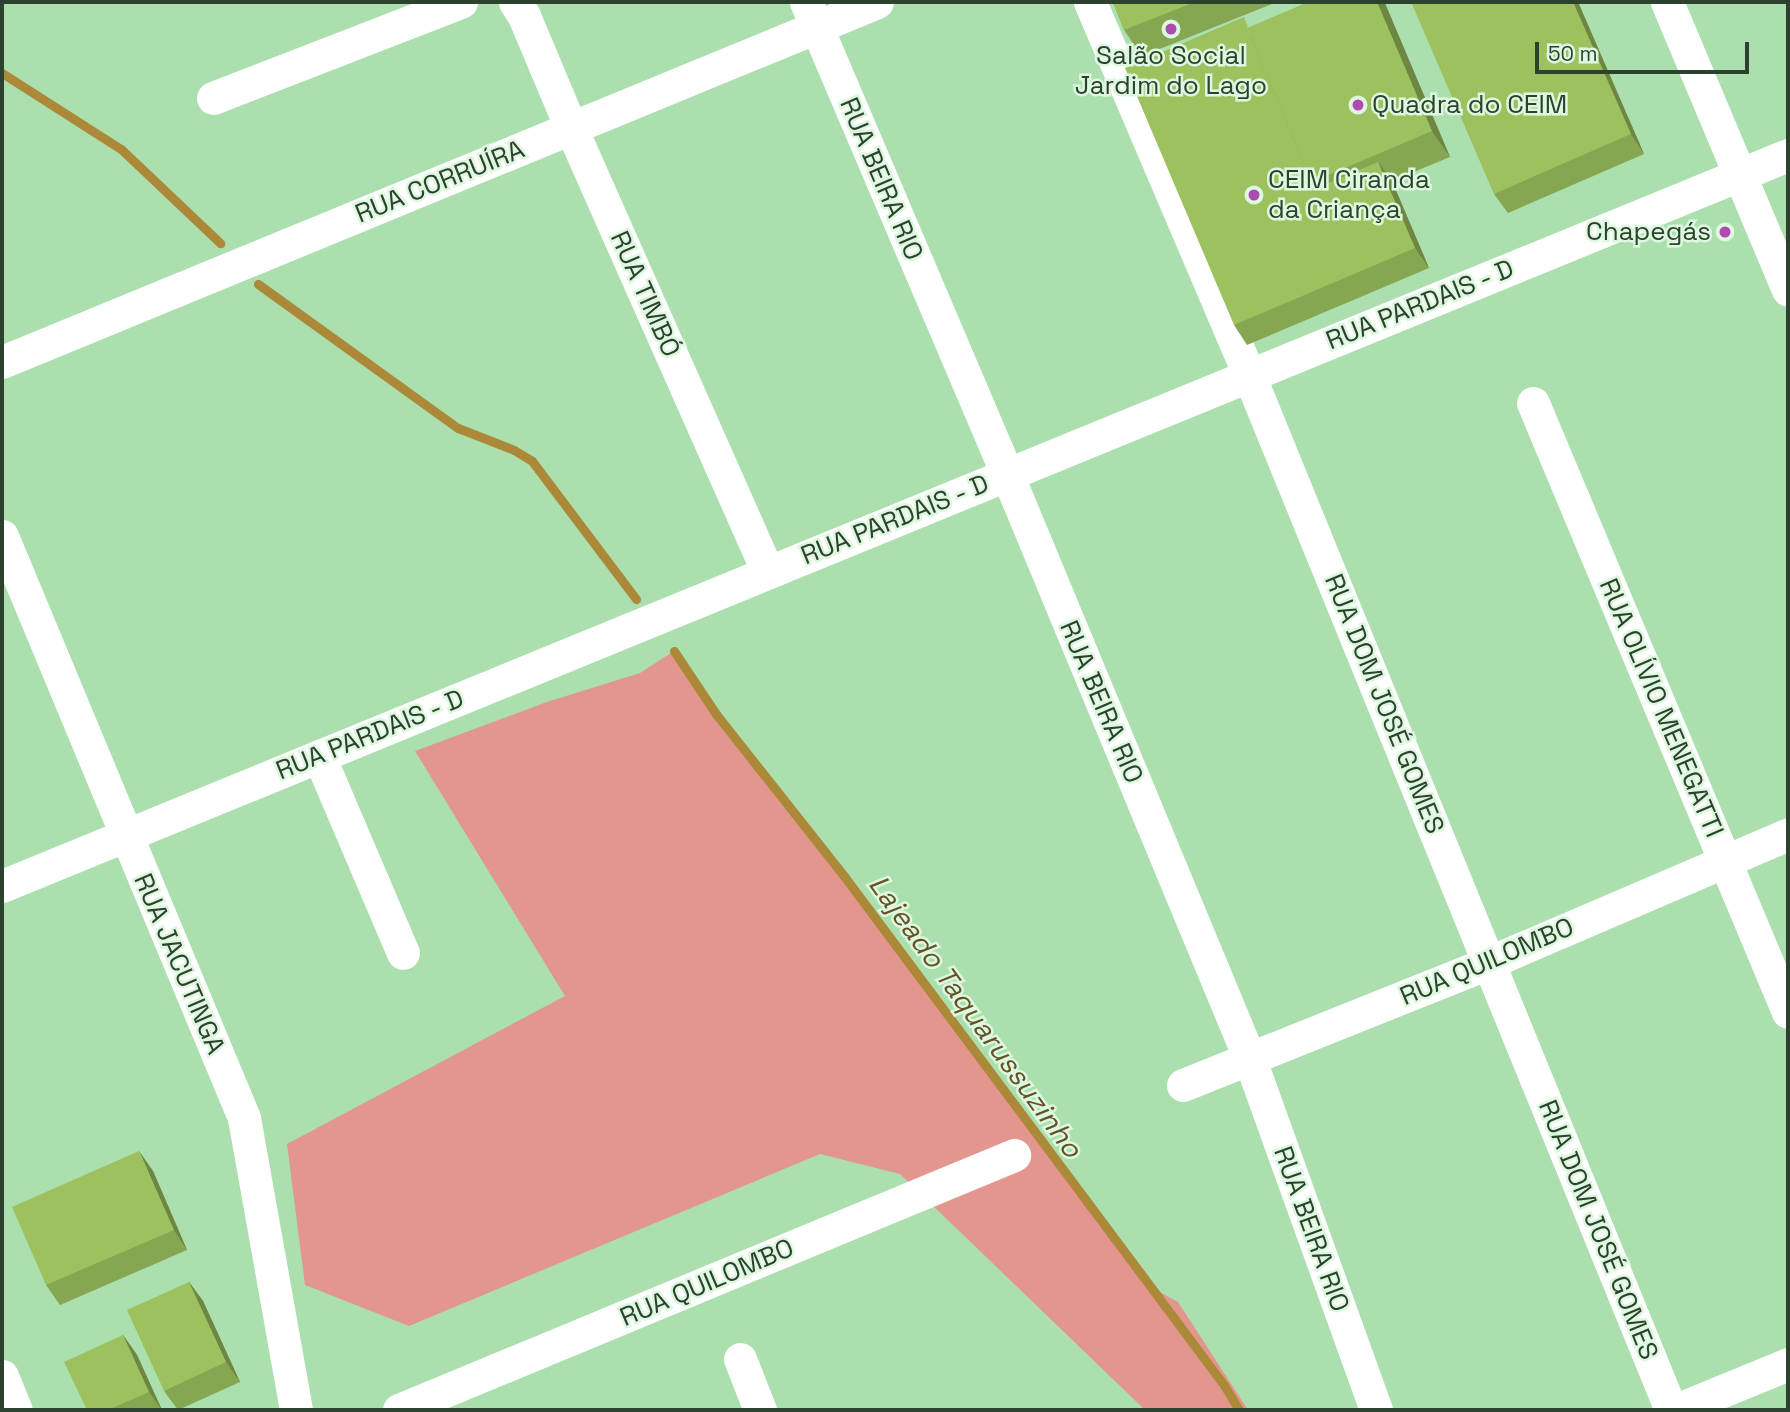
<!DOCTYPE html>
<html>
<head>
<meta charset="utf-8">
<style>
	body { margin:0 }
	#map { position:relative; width:1790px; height:1412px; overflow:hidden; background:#abdfae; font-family:"Space Grotesk",sans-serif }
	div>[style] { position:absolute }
	.green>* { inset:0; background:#e3968d }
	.stream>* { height:9px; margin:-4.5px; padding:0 4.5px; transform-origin:4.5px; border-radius:4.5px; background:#ab8938 }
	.minor>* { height:33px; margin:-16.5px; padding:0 16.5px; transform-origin:16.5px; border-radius:16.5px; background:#fff }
	.wall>* { inset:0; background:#86a651 }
	.shaded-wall>* { inset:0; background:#6d8742 }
	.building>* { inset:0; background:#9cc15e }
	.dots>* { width:19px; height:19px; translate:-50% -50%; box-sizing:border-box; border:4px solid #def8df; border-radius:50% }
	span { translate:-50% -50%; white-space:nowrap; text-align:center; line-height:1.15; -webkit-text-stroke:5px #def8df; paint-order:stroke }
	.poi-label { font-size:26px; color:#2d422e }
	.left { translate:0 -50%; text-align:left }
	.right { translate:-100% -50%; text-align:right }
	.street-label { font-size:26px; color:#2d422e }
	.water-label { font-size:28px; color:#645226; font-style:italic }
	.frame { position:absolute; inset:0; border:4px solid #2d422e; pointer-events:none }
	.scale { position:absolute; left:1535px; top:42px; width:214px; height:32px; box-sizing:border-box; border:4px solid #2d422e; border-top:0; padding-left:9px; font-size:21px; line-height:24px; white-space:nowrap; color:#2d422e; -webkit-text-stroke:5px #def8df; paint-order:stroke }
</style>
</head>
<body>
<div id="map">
	<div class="green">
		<i style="clip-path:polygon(674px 651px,716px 714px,844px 876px,1149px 1286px,1178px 1302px,1248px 1410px,1145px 1410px,900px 1174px,820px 1154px,409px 1326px,305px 1285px,287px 1144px,565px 996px,415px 751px,547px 702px,640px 673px)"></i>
	</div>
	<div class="stream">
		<i style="left:2px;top:73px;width:141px;rotate:32.6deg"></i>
		<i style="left:121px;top:149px;width:137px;rotate:43.5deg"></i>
		<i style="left:258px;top:284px;width:246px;rotate:35.8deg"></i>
		<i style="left:458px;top:428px;width:60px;rotate:21.4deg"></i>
		<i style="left:514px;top:450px;width:21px;rotate:31deg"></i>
		<i style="left:532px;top:461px;width:173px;rotate:53deg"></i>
		<i style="left:674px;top:651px;width:76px;rotate:56.3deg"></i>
		<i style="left:716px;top:714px;width:206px;rotate:51.7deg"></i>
		<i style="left:844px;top:876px;width:635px;rotate:53.26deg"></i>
		<i style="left:1224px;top:1385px;width:29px;rotate:59deg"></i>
	</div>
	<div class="minor">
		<i style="left:515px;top:2px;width:17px;rotate:57deg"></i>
		<i style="left:524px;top:16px;width:121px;rotate:67.2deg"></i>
		<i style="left:571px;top:128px;width:486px;rotate:66.1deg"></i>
		<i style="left:806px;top:2px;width:513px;rotate:66.93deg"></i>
		<i style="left:1007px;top:474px;width:631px;rotate:67.46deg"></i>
		<i style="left:1249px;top:1057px;width:375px;rotate:70.2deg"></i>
		<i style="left:1090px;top:2px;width:405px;rotate:66.9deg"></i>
		<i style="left:1249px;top:375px;width:1118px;rotate:67.82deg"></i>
		<i style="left:1667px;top:2px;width:312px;rotate:67.2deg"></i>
		<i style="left:213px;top:98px;width:266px;rotate:-21.2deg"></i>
		<i style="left:2px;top:362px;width:946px;rotate:-22.36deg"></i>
		<i style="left:1533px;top:403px;width:660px;rotate:67.28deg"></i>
		<i style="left:2px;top:536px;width:630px;rotate:67.42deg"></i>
		<i style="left:244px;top:1118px;width:297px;rotate:79.9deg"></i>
		<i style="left:319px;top:756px;width:214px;rotate:66.9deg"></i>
		<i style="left:2px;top:886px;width:1930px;rotate:-22.26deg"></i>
		<i style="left:1183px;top:1085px;width:331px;rotate:-21.8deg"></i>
		<i style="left:1490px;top:962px;width:324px;rotate:-23.2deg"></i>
		<i style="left:740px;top:1359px;width:55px;rotate:68.6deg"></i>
		<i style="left:2px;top:1376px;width:37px;rotate:68deg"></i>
		<i style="left:399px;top:1410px;width:666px;rotate:-22.52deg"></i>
		<i style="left:1676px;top:1410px;width:121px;rotate:-22.3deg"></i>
	</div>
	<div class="wall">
		<i style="clip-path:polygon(1113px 2px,1277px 2px,1142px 56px,1124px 30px)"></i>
		<i style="clip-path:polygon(1309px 2px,1384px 2px,1450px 157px,1392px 181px,1429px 268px,1247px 345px,1234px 325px,1251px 27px)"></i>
		<i style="clip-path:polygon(1578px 2px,1644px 154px,1508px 213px,1494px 194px)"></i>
		<i style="clip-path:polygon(153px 1171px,187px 1250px,60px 1305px,46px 1285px)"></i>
		<i style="clip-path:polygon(189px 1282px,203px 1301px,240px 1382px,178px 1410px,164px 1391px)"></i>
		<i style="clip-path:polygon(123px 1335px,137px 1355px,162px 1410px,87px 1410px)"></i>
	</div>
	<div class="shaded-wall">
		<i style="clip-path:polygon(1377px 2px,1384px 2px,1385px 3px,1450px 157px,1432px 131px)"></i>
		<i style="clip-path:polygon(1573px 2px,1578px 2px,1644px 154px,1631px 134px)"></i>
		<i style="clip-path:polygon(1378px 162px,1392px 181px,1429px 268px,1415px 248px)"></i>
		<i style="clip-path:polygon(139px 1151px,153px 1171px,187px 1250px,174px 1230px)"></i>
		<i style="clip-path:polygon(189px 1282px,203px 1301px,240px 1382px,226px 1362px)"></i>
		<i style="clip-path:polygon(123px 1335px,137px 1355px,162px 1410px,149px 1392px)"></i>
	</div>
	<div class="building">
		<i style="clip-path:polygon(1113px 2px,1195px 2px,1124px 30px)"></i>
		<i style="clip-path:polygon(1309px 2px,1377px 2px,1432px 131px,1312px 182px,1247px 28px)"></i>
		<i style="clip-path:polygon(1411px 2px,1573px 2px,1631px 134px,1494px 194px)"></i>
		<i style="clip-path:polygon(1244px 17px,1248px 27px,1247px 28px,1312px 182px,1317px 188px,1378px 162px,1415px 248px,1234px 325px,1125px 68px)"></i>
		<i style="clip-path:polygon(139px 1151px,174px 1230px,46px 1285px,12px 1207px)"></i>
		<i style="clip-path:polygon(189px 1282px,226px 1362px,164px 1391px,127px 1310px)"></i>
		<i style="clip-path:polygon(123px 1335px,149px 1392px,108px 1410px,87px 1410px,64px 1362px)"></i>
	</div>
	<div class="dots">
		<i style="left:1171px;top:29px;background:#ae4bb1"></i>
		<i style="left:1358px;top:105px;background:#ae4bb1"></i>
		<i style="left:1254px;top:195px;background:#ae4bb1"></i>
		<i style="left:1725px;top:232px;background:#ae4bb1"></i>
	</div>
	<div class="poi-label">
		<span style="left:1171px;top:71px">Salão Social<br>Jardim do Lago</span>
		<span class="left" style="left:1372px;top:105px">Quadra do CEIM</span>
		<span class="left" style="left:1268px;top:195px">CEIM Ciranda<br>da Criança</span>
		<span class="right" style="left:1711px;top:232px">Chapegás</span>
	</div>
	<div class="street-label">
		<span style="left:881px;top:179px;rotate:67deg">RUA BEIRA RIO</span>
		<span style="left:440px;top:182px;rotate:-22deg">RUA CORRUÍRA</span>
		<span style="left:645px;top:294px;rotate:66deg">RUA TIMBÓ</span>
		<span style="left:1420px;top:305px;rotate:-22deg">RUA PARDAIS - D</span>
		<span style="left:895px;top:520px;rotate:-22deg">RUA PARDAIS - D</span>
		<span style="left:1101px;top:702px;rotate:67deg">RUA BEIRA RIO</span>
		<span style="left:1384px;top:704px;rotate:68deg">RUA DOM JOSÉ GOMES</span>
		<span style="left:1661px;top:708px;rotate:67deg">RUA OLÍVIO MENEGATTI</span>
		<span style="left:370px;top:735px;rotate:-22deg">RUA PARDAIS - D</span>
		<span style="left:1487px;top:962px;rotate:-23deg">RUA QUILOMBO</span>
		<span style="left:179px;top:964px;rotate:67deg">RUA JACUTINGA</span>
		<span style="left:1311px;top:1229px;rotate:70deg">RUA BEIRA RIO</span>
		<span style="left:1598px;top:1230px;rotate:68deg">RUA DOM JOSÉ GOMES</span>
		<span style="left:707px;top:1283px;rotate:-23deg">RUA QUILOMBO</span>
	</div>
	<div class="water-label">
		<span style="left:976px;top:1016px;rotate:54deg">Lajeado Taquarussuzinho</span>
	</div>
	<div class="frame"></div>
	<div class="scale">50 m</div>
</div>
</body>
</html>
